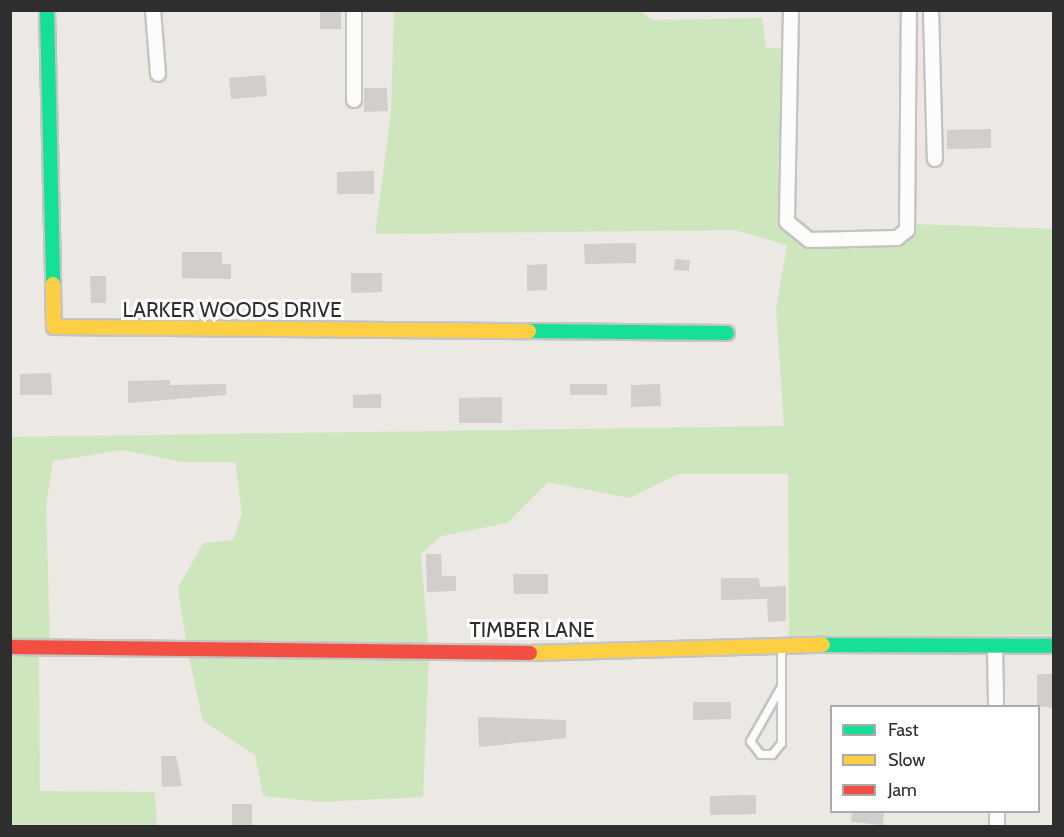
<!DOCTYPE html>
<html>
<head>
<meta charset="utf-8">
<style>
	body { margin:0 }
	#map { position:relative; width:1064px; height:837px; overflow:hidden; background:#ece8e4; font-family:Cabin,sans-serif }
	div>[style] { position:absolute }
	.green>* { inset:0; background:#cee6be }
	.building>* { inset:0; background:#d1cecb }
	.roads { filter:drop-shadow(2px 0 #c5c4c5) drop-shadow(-2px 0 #c5c4c5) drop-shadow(0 2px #c5c4c5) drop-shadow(0 -2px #c5c4c5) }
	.lane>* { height:7px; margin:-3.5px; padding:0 3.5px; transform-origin:3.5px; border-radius:3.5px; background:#fcfcfb }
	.street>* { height:14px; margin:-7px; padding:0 7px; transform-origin:7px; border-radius:7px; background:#fcfcfb }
	.fast>* { height:14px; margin:-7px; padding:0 7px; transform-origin:7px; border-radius:7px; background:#16e098 }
	.slow>* { height:14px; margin:-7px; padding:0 7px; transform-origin:7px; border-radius:7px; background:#ffcf43 }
	.jam>* { height:14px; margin:-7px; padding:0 7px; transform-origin:7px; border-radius:7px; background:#f24e42 }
	span { translate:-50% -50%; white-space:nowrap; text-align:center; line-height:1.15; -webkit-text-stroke:6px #fff; paint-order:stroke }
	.street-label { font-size:21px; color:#2e2e2e }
	.frame { position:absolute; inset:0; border:12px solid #2e2e2e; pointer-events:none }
	.legend { position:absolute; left:830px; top:705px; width:210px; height:108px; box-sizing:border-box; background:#fff; border:2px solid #ababab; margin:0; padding:8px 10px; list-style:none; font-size:18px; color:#2e2e2e }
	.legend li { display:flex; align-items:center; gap:12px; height:30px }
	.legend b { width:30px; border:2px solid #ababab }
</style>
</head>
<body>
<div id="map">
	<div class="green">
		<i style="clip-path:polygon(639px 10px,653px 20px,762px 18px,766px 48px,782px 48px,780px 221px,790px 238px,806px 247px,897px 246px,910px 240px,915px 224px,1052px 229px,1053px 191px,1053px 635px,789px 637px,788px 474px,678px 474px,629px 498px,548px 482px,507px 523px,442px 536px,421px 553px,428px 643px,186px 641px,178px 588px,203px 543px,233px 540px,242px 513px,235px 462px,182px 462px,123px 450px,53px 461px,46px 506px,50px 639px,11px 639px,10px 437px,784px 426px,776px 309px,787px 245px,734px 230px,375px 234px,391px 113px,394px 11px)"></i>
		<i style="clip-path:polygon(11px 655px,39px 656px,40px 791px,155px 792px,157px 826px,11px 826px)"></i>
		<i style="clip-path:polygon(189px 658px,429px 659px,423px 797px,322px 802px,263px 796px,255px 755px,203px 721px)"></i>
	</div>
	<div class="building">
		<i style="clip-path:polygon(320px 10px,341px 10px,341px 29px,320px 29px)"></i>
		<i style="clip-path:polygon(265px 75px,267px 96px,231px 99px,229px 78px)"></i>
		<i style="clip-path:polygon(364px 88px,387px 88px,388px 111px,364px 112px)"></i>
		<i style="clip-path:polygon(991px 129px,991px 148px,947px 149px,947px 130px)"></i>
		<i style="clip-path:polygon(374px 171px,374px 194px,337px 194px,337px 172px)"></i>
		<i style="clip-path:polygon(636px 243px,636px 263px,585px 264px,584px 244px)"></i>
		<i style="clip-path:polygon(182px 252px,222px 252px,222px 264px,231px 264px,231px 279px,182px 278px)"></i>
		<i style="clip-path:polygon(675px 259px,690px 260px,689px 271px,674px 270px)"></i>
		<i style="clip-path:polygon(547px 264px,547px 290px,527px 291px,527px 265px)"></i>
		<i style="clip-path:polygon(351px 273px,382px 273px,382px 292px,351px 293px)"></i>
		<i style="clip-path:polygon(90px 276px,106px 276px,106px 303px,91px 303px)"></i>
		<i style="clip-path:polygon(51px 373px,52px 395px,20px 395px,20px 374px)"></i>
		<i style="clip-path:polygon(170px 380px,170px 385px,226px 384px,226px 395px,128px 403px,128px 381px)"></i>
		<i style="clip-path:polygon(570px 384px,607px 384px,607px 395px,570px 395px)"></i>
		<i style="clip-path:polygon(660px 384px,661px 406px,631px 407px,631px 385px)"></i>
		<i style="clip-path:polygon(381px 394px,381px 408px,353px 408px,353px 395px)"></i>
		<i style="clip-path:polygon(502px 397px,502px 423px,459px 423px,459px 398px)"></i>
		<i style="clip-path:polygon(426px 554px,441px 554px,442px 576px,456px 576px,456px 591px,427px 592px)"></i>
		<i style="clip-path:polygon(513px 574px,548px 574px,548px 594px,514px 594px)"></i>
		<i style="clip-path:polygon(721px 578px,759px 578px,760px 587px,786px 586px,786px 621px,768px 622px,767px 599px,721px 600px)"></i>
		<i style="clip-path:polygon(1037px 674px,1053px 674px,1053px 708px,1037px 706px)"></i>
		<i style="clip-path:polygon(693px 702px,731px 702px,731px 719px,693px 720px)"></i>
		<i style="clip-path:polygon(478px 717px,566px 720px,566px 738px,479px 747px)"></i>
		<i style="clip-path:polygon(161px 756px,176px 756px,182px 786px,162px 787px)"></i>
		<i style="clip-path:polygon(756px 795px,756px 814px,710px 815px,710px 796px)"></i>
		<i style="clip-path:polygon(232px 804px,252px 804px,252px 826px,232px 826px)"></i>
		<i style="clip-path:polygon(852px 812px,884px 812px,883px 825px,851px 822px)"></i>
	</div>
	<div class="roads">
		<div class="lane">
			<i style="left:780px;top:688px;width:61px;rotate:119.5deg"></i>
			<i style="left:750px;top:741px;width:16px;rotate:52deg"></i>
			<i style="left:760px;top:754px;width:12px"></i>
			<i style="left:772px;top:754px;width:14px;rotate:-51deg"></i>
			<i style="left:781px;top:743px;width:95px;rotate:-90deg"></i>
		</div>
		<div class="street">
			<i style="left:153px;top:10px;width:64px;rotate:85.5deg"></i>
			<i style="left:354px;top:10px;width:90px;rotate:90deg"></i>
			<i style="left:791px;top:10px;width:212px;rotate:91.1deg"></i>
			<i style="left:787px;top:222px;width:28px;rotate:39deg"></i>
			<i style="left:809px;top:240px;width:88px;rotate:-1.3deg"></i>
			<i style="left:897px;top:238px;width:13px;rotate:-39deg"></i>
			<i style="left:907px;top:230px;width:220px;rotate:-89.5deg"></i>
			<i style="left:931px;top:10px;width:149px;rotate:88.5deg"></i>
			<i style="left:995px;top:646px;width:60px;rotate:89deg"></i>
			<i style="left:997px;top:812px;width:14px;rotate:90deg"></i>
		</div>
		<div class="fast">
			<i style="left:47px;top:10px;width:274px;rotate:88.7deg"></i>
			<i style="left:529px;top:331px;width:198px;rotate:0.6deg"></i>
			<i style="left:823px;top:645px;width:231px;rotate:0.2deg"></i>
		</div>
		<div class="slow">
			<i style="left:53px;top:284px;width:43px;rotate:88.7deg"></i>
			<i style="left:54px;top:327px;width:475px;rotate:0.5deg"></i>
			<i style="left:530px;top:653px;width:293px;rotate:-1.6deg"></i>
		</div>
		<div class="jam">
			<i style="left:10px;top:647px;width:520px;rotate:0.66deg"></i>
		</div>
	</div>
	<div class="street-label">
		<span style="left:232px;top:310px">LARKER WOODS DRIVE</span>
		<span style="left:532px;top:630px">TIMBER LANE</span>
	</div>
	<div class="frame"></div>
	<ul class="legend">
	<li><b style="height:8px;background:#16e098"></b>Fast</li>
	<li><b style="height:8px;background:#ffcf43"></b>Slow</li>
	<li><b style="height:8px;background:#f24e42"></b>Jam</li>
	</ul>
</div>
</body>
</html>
